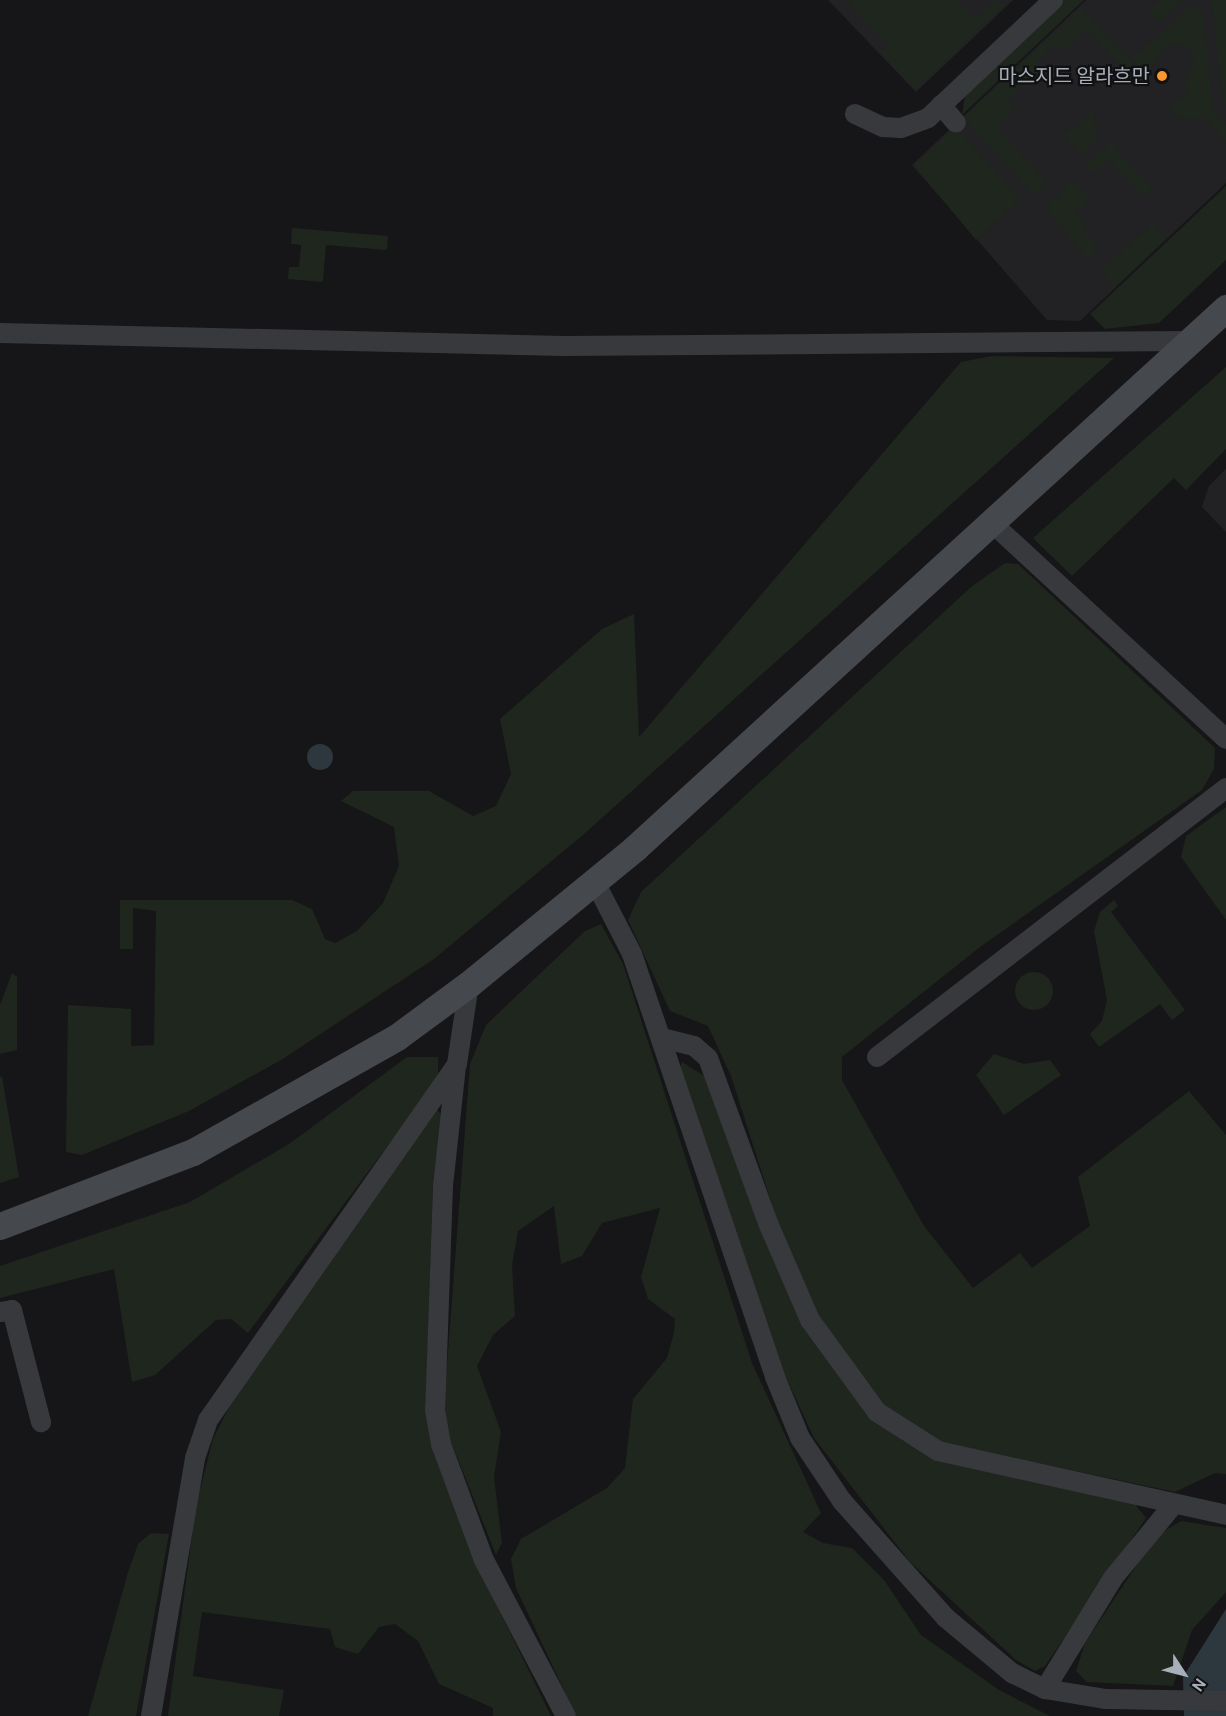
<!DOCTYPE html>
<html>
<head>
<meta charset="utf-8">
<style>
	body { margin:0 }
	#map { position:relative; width:1226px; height:1716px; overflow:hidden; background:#161618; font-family:Cabin,"Noto Sans KR",sans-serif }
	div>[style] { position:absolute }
	.built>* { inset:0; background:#222225 }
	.green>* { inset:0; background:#1e261e }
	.round { border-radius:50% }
	.water>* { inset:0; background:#2c383d }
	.street>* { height:20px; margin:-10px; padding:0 10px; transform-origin:10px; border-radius:10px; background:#37393d }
	.secondary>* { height:27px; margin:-13.5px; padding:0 13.5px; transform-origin:13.5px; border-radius:13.5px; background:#45484d }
	.dots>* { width:16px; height:16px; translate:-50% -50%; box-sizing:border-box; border:3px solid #111113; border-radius:50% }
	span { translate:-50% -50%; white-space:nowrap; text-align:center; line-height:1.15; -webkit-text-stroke:4.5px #111113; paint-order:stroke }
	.poi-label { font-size:20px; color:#a8afb9 }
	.right { translate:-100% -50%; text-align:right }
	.north { position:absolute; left:1154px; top:1644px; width:60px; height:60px; -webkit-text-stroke:4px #111113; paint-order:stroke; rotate:126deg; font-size:16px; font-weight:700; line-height:24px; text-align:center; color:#a8afb9 }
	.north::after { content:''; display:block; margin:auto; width:21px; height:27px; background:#a8afb9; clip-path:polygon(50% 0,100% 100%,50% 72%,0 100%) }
</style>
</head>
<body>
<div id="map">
	<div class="built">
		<i style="clip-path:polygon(828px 0,1013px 0,916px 92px)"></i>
		<i style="clip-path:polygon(1086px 0,1226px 0,1226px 183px,1080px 321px,1047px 320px,912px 165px)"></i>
		<i style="clip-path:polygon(1226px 469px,1226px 532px,1202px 507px,1209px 486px)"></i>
	</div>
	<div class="green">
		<i style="clip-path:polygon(846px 0,956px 0,974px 19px,994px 0,1006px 4px,915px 90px,881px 53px,888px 46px)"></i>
		<i style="clip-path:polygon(1064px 0,1084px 0,962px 115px,965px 94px)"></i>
		<i style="clip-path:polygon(1160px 0,1183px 0,1159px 22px,1148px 11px)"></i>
		<i style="clip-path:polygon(1212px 0,1226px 0,1226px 108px,1219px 74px)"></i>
		<i style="clip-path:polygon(1193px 5px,1203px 13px,1213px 109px,1226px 126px,1226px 142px,1203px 117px,1189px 120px,1171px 113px,1176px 101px,1189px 97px,1184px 84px,1194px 60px,1187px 45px,1164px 45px,1151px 69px,1141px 69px,1131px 59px)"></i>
		<i style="clip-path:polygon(1081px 8px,1139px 70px,1130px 75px,1087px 30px,1065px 51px,1057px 43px,1040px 59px,1037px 76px,1008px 98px,1016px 107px,996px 127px,1048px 182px,1034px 195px,963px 118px)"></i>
		<i style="clip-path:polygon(1093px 111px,1098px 138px,1082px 155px,1064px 135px)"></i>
		<i style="clip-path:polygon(955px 127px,1021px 199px,976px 240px,914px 165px)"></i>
		<i style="clip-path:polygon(1110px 143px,1153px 188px,1142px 197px,1109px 159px,1092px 174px,1085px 165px)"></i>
		<i style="clip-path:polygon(1073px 180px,1090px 198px,1076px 212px,1086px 224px,1082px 229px,1099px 248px,1087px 259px,1046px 208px)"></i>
		<i style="clip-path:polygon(1226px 186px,1226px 260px,1159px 323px,1105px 329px,1090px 314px)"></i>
		<i style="clip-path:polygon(1152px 224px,1165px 239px,1114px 287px,1100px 270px)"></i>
		<i style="clip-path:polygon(292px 228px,388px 236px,387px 250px,326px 245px,323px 282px,288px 279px,289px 267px,299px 267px,301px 245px,291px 244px)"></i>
		<i style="clip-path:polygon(992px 356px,1114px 358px,584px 834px,434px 959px,281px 1060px,189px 1111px,82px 1155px,66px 1152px,68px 1005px,131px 1009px,131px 1046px,154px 1045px,156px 911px,133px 908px,133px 949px,120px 949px,120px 900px,292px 900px,312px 909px,325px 939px,335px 943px,357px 931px,383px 903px,399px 866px,394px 827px,341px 801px,353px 791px,429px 791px,473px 816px,496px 806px,511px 774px,500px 719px,602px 629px,634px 614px,639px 737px,961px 362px)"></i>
		<i style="clip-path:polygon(1226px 367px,1226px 449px,1186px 490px,1174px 478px,1072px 576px,1033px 538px)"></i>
		<i style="clip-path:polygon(1005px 563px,1018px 564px,1215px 748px,1214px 769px,1202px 790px,980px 947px,842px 1057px,842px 1080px,924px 1226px,973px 1288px,1020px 1253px,1032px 1268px,1090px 1226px,1078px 1177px,1189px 1091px,1226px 1135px,1226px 1474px,1215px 1473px,1175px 1492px,940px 1442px,885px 1409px,819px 1318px,775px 1214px,731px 1076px,708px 1026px,670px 1011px,628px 920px,641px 892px,971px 587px)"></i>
		<i style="clip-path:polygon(1226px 807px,1226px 920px,1181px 857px,1186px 836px)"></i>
		<i style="clip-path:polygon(1114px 900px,1118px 906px,1111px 912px,1185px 1010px,1172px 1020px,1160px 1004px,1099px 1047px,1090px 1034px,1102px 1021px,1107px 1000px,1094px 931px,1100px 912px)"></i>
		<i style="clip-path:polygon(601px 924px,623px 964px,752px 1363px,821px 1513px,803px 1532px,823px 1543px,852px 1548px,884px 1580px,921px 1635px,999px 1690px,1050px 1716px,576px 1716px,516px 1588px,511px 1559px,521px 1539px,607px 1488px,625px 1468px,633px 1399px,667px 1358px,674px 1332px,675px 1319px,648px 1299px,641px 1277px,660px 1208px,602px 1223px,582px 1256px,561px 1264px,554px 1206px,518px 1231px,512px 1265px,515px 1316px,493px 1335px,477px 1366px,501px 1432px,494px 1477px,502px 1543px,496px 1555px,446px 1429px,445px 1391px,470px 1064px,486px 1025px,585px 931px)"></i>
		<i class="round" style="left:1015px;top:972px;width:38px;height:38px"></i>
		<i style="clip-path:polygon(12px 973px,17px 977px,17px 1050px,0 1054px,0 1005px)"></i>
		<i style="clip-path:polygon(994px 1054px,1024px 1064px,1050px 1060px,1061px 1075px,1004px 1115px,976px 1075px)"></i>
		<i style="clip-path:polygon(407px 1057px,438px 1057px,438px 1078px,248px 1333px,231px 1319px,216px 1320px,155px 1375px,132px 1382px,114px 1269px,0 1298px,0 1266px,190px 1202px,289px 1144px)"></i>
		<i style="clip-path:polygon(682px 1062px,709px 1079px,759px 1225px,871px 1416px,903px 1441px,938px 1457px,1135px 1504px,1146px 1518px,1045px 1666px,1035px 1671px,1016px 1660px,910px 1562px,814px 1438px,784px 1373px,680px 1067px)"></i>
		<i style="clip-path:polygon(2px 1076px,19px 1177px,0 1183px,0 1077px)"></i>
		<i style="clip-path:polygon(436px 1109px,442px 1115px,433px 1182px,426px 1406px,473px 1557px,551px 1716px,493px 1716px,493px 1708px,439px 1684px,418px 1641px,395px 1624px,379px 1627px,358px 1654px,335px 1647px,330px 1629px,202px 1612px,193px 1676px,284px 1690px,279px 1716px,168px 1716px,196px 1506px,213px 1439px,237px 1392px)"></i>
		<i style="clip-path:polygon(1181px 1521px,1226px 1528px,1226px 1592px,1192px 1630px,1173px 1686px,1087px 1682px,1076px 1671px,1085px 1643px,1156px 1536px)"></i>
		<i style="clip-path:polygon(151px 1533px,169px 1534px,136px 1716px,88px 1716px,128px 1572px,138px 1544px)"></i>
	</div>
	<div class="water">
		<i class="round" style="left:307px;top:744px;width:26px;height:26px"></i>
		<i style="clip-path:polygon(1226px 1609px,1226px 1716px,1184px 1716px,1183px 1677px)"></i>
	</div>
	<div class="street">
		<i style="left:941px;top:105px;width:23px;rotate:50deg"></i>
		<i style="left:855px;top:114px;width:31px;rotate:25deg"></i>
		<i style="left:883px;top:127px;width:18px;rotate:3deg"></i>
		<i style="left:901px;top:128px;width:29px;rotate:-20deg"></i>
		<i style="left:928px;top:118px;width:172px;rotate:-43.3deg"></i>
		<i style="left:0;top:333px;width:564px;rotate:1.32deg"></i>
		<i style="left:564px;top:346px;width:625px;rotate:-0.46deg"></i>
		<i style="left:992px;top:523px;width:318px;rotate:42.7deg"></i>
		<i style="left:595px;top:882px;width:81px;rotate:62.8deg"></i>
		<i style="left:632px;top:954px;width:447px;rotate:71.3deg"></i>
		<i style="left:775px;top:1377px;width:66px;rotate:67.7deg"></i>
		<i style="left:800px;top:1438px;width:76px;rotate:56.3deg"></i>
		<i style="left:842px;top:1501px;width:157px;rotate:48.4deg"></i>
		<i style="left:946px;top:1618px;width:86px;rotate:39.8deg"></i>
		<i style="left:1012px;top:1673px;width:37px;rotate:26deg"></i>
		<i style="left:1045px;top:1689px;width:62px;rotate:9.3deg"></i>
		<i style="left:1106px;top:1699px;width:120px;rotate:1deg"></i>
		<i style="left:662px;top:1038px;width:33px;rotate:14deg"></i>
		<i style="left:694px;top:1046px;width:18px;rotate:41deg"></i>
		<i style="left:708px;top:1058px;width:176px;rotate:70deg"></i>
		<i style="left:768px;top:1223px;width:106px;rotate:66.6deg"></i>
		<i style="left:810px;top:1320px;width:114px;rotate:53.9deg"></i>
		<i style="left:877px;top:1412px;width:72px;rotate:32.6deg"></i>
		<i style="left:938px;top:1451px;width:295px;rotate:12.5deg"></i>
		<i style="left:877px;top:1057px;width:441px;rotate:-37.6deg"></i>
		<i style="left:456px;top:1066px;width:121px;rotate:96.2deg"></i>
		<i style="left:443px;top:1186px;width:224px;rotate:92deg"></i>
		<i style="left:435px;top:1410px;width:35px;rotate:80deg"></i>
		<i style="left:441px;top:1444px;width:124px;rotate:69.7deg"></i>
		<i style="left:484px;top:1560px;width:176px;rotate:62.3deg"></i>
		<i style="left:0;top:1312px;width:12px;rotate:-9deg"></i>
		<i style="left:12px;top:1310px;width:116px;rotate:75.5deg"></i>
		<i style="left:1045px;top:1689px;width:130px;rotate:-58.5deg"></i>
		<i style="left:1113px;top:1578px;width:96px;rotate:-50.5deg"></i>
		<i style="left:151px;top:1716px;width:262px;rotate:-80.3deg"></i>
		<i style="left:195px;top:1458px;width:40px;rotate:-71.1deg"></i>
		<i style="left:208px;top:1420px;width:434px;rotate:-55deg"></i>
		<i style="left:457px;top:1064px;width:81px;rotate:-81.5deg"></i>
	</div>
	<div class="secondary">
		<i style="left:0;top:1226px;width:207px;rotate:-21deg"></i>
		<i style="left:193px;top:1152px;width:234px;rotate:-29.4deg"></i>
		<i style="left:397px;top:1037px;width:89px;rotate:-36.4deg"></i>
		<i style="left:469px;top:984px;width:215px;rotate:-39.3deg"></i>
		<i style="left:635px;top:848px;width:801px;rotate:-42.42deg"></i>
	</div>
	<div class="dots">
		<i style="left:1162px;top:76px;background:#f8972e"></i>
	</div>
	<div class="poi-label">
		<span class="right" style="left:1150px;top:76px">마스지드 알라흐만</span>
	</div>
	<div class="north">N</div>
</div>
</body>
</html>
